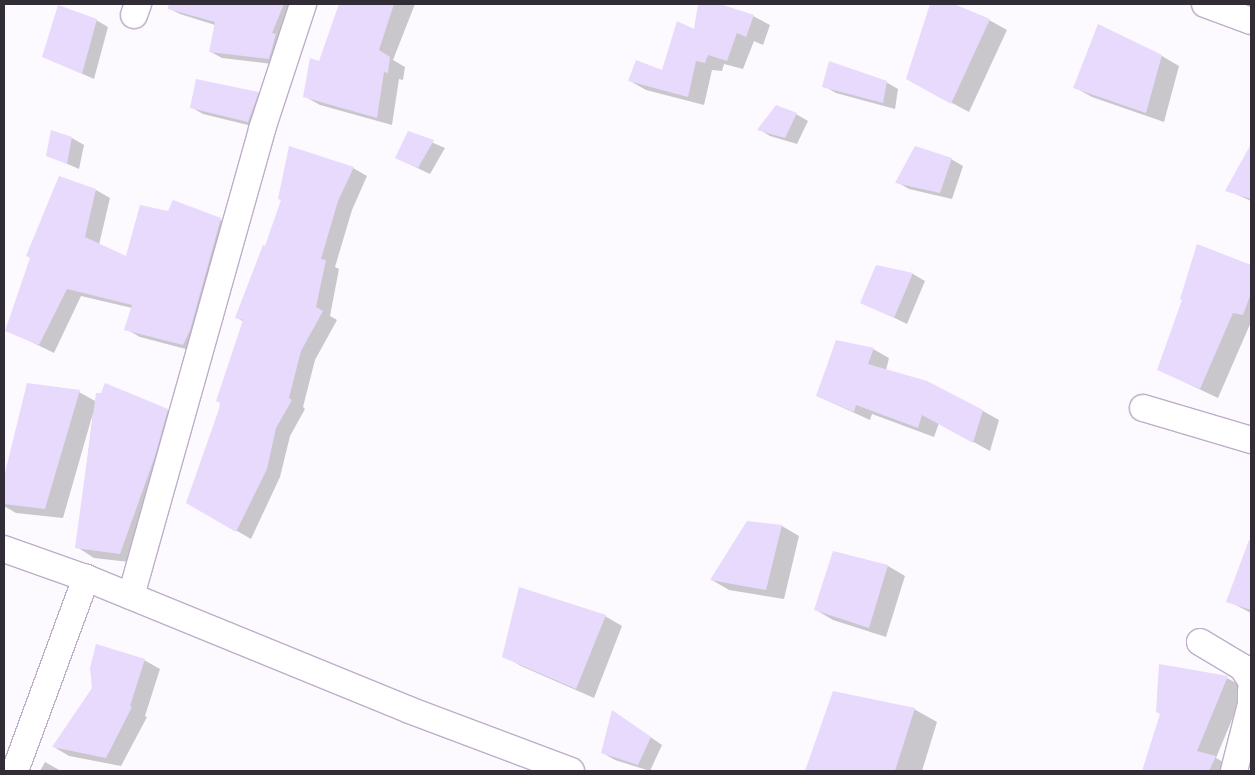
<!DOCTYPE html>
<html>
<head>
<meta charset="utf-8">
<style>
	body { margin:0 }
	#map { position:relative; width:1255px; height:775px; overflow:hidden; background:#fcf9ff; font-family:Raleway,sans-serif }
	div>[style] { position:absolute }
	.shadow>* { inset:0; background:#0003 }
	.building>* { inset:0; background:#e7dafc }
	.roads { filter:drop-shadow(1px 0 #beaeca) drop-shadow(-1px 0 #beaeca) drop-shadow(0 1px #beaeca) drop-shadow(0 -1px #beaeca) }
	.street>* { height:26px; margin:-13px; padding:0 13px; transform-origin:13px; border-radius:13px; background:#fff }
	span { translate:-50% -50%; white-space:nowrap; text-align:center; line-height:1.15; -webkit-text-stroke:4.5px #fff; paint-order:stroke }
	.frame { position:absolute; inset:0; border:5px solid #322c37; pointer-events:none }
</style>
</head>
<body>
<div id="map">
	<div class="shadow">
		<i style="clip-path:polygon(170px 4px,299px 4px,280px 65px,222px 58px,211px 52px,215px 25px,180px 14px,168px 8px)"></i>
		<i style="clip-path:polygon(340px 4px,415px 4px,393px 60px,405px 67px,403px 80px,399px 79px,392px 125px,320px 105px,304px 96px,320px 62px)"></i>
		<i style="clip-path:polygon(700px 4px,716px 4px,753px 16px,770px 25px,763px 45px,754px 41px,743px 69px,724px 64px,722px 71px,712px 70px,704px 105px,646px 90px,630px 81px,663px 71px,695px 31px)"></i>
		<i style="clip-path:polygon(932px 4px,950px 4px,989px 20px,1007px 30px,969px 112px,907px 79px)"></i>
		<i style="clip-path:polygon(96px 20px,108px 27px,94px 79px,43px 56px)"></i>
		<i style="clip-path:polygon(1162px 56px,1179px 66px,1164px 122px,1092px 97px,1074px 87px)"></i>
		<i style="clip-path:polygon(886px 82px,898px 89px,895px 109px,836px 93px,824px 86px)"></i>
		<i style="clip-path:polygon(258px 93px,270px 99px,260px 128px,203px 114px,191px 107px)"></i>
		<i style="clip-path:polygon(796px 114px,808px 121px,797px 144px,770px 136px,759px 129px)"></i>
		<i style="clip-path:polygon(408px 132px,445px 148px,430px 174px,396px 158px)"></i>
		<i style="clip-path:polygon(72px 138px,84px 145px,79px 169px,47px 155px)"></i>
		<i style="clip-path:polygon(1246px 157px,1251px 159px,1251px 201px,1227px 190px)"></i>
		<i style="clip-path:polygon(951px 159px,963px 166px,952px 199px,909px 189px,897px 182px)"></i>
		<i style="clip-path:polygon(353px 168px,367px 176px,352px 210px,335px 267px,339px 269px,330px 316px,337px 320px,315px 360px,303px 407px,305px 409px,290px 436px,280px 477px,251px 539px,187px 502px,220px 410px,244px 322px,236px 317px,266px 247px)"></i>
		<i style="clip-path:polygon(96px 190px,110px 198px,99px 245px,127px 258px,169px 212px,173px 201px,221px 220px,235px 228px,197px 352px,140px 337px,126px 329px,132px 308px,81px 296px,54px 353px,7px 330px)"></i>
		<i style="clip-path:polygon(1197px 245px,1251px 267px,1251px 322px,1218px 398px,1159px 370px,1183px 300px)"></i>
		<i style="clip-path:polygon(877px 266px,913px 274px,925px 281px,907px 324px,862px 302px)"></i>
		<i style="clip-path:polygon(873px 349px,889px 358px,886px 370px,983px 411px,999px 420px,990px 451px,939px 423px,934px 437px,872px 414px,870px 420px,817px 396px)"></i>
		<i style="clip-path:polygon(28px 384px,79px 392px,97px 402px,167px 410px,185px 420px,138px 563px,94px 558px,77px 547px,93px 413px,63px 518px,16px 513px,4px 506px,4px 482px)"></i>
		<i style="clip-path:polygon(747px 523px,782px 526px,799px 536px,784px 599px,729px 590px,712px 580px)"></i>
		<i style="clip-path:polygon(1243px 560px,1251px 563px,1251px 613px,1228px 601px)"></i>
		<i style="clip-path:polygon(888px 566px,905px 576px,886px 637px,833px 620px,816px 610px)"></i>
		<i style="clip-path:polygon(605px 616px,622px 626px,594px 698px,521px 666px,504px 656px)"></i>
		<i style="clip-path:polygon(144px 660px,160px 669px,145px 716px,147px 717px,121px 766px,69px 756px,54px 747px)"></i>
		<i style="clip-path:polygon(1227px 678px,1245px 688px,1216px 758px,1232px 767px,1231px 771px,1143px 771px,1161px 714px)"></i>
		<i style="clip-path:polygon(834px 692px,914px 709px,937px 722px,922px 771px,807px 771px)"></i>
		<i style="clip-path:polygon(624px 719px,662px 745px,650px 771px,615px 760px,603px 753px)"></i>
		<i style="clip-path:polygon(45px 762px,61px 771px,40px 771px)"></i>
	</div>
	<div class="building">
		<i style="clip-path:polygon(169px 4px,284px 4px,272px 33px,276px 34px,269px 59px,209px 52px,215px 22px,168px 9px)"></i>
		<i style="clip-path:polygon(339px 4px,394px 4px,379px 50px,390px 57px,388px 73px,384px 72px,377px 118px,303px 97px,310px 58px,319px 61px)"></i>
		<i style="clip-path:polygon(698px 4px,720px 4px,754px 15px,746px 37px,737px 33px,727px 61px,708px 55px,705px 63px,696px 61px,688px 97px,628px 81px,636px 60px,662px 70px,677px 21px,694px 29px)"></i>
		<i style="clip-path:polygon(930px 4px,954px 4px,990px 19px,951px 104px,906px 79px)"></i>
		<i style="clip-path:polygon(58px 5px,97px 19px,82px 74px,42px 57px)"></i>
		<i style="clip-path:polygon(1098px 24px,1162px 55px,1146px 113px,1073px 88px)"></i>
		<i style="clip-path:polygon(829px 61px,887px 81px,883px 103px,822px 87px)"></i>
		<i style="clip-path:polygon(196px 79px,259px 92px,248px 122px,190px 108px)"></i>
		<i style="clip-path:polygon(776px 105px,797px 113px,785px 138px,757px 130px)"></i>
		<i style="clip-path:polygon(51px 130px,72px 137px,67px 164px,46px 156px)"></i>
		<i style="clip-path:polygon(408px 131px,434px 140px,418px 168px,395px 158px)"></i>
		<i style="clip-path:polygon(1251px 144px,1251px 199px,1225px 191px)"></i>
		<i style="clip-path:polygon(289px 146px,354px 167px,338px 201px,321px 259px,326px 260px,316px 307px,323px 311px,301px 351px,289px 398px,292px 400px,276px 428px,267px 469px,236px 532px,186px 503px,219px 409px,220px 403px,216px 401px,243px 320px,235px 318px,263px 245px,265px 246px,281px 200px,278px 199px)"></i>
		<i style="clip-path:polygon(915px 146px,952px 158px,940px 193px,895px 183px)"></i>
		<i style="clip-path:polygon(59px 176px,96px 189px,85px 237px,126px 256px,140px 205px,168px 211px,173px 200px,221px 218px,190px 330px,183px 345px,124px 330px,132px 305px,67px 289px,39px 345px,5px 331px,30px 258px,26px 256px)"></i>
		<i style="clip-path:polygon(1197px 244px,1251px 265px,1251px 293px,1243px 315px,1233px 313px,1200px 389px,1157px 370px,1182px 300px,1180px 299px)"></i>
		<i style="clip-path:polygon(876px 265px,913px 273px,894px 318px,860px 303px)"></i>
		<i style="clip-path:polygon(836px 340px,874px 348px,868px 364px,927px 381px,983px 410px,973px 443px,922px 415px,918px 428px,856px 405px,854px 412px,816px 396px)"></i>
		<i style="clip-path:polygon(27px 383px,80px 390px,45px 509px,4px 504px,4px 477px)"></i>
		<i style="clip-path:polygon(105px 383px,168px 409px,155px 456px,120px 554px,75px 548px,96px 393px,101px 393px)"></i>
		<i style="clip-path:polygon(747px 521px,782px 525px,766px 590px,710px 580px)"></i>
		<i style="clip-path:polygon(1249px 540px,1251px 540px,1251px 610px,1226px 602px)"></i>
		<i style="clip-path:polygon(833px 551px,888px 565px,869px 628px,814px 610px)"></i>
		<i style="clip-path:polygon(519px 587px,606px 615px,576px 689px,502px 657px)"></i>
		<i style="clip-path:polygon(96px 644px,145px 659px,130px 706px,132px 707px,106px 758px,52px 747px,92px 688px,90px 668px)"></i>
		<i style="clip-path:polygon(1159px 664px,1228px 676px,1197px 751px,1216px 756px,1209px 771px,1142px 771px,1160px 714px,1156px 712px)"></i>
		<i style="clip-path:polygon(833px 691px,915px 708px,895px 771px,805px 771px)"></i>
		<i style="clip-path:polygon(612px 710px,651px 737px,638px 765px,601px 753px)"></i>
	</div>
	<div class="roads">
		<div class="street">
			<i style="left:1205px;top:4px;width:49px;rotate:20.3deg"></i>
			<i style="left:134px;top:15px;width:12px;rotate:-70deg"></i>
			<i style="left:1143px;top:408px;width:113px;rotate:16.5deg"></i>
			<i style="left:4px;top:549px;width:87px;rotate:19.5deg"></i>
			<i style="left:86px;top:578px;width:349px;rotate:22.2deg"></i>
			<i style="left:409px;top:710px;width:173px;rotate:20.6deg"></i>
			<i style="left:131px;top:596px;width:485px;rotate:-74.3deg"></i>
			<i style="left:262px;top:129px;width:132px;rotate:-71.8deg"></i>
			<i style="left:1200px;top:642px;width:49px;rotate:30.8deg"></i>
			<i style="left:1242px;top:667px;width:17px;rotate:57deg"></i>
			<i style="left:15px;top:771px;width:206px;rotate:-69.8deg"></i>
			<i style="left:1234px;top:771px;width:69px;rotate:-75.8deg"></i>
			<i style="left:1251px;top:704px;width:14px;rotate:-90deg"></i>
		</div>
	</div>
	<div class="frame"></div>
</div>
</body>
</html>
